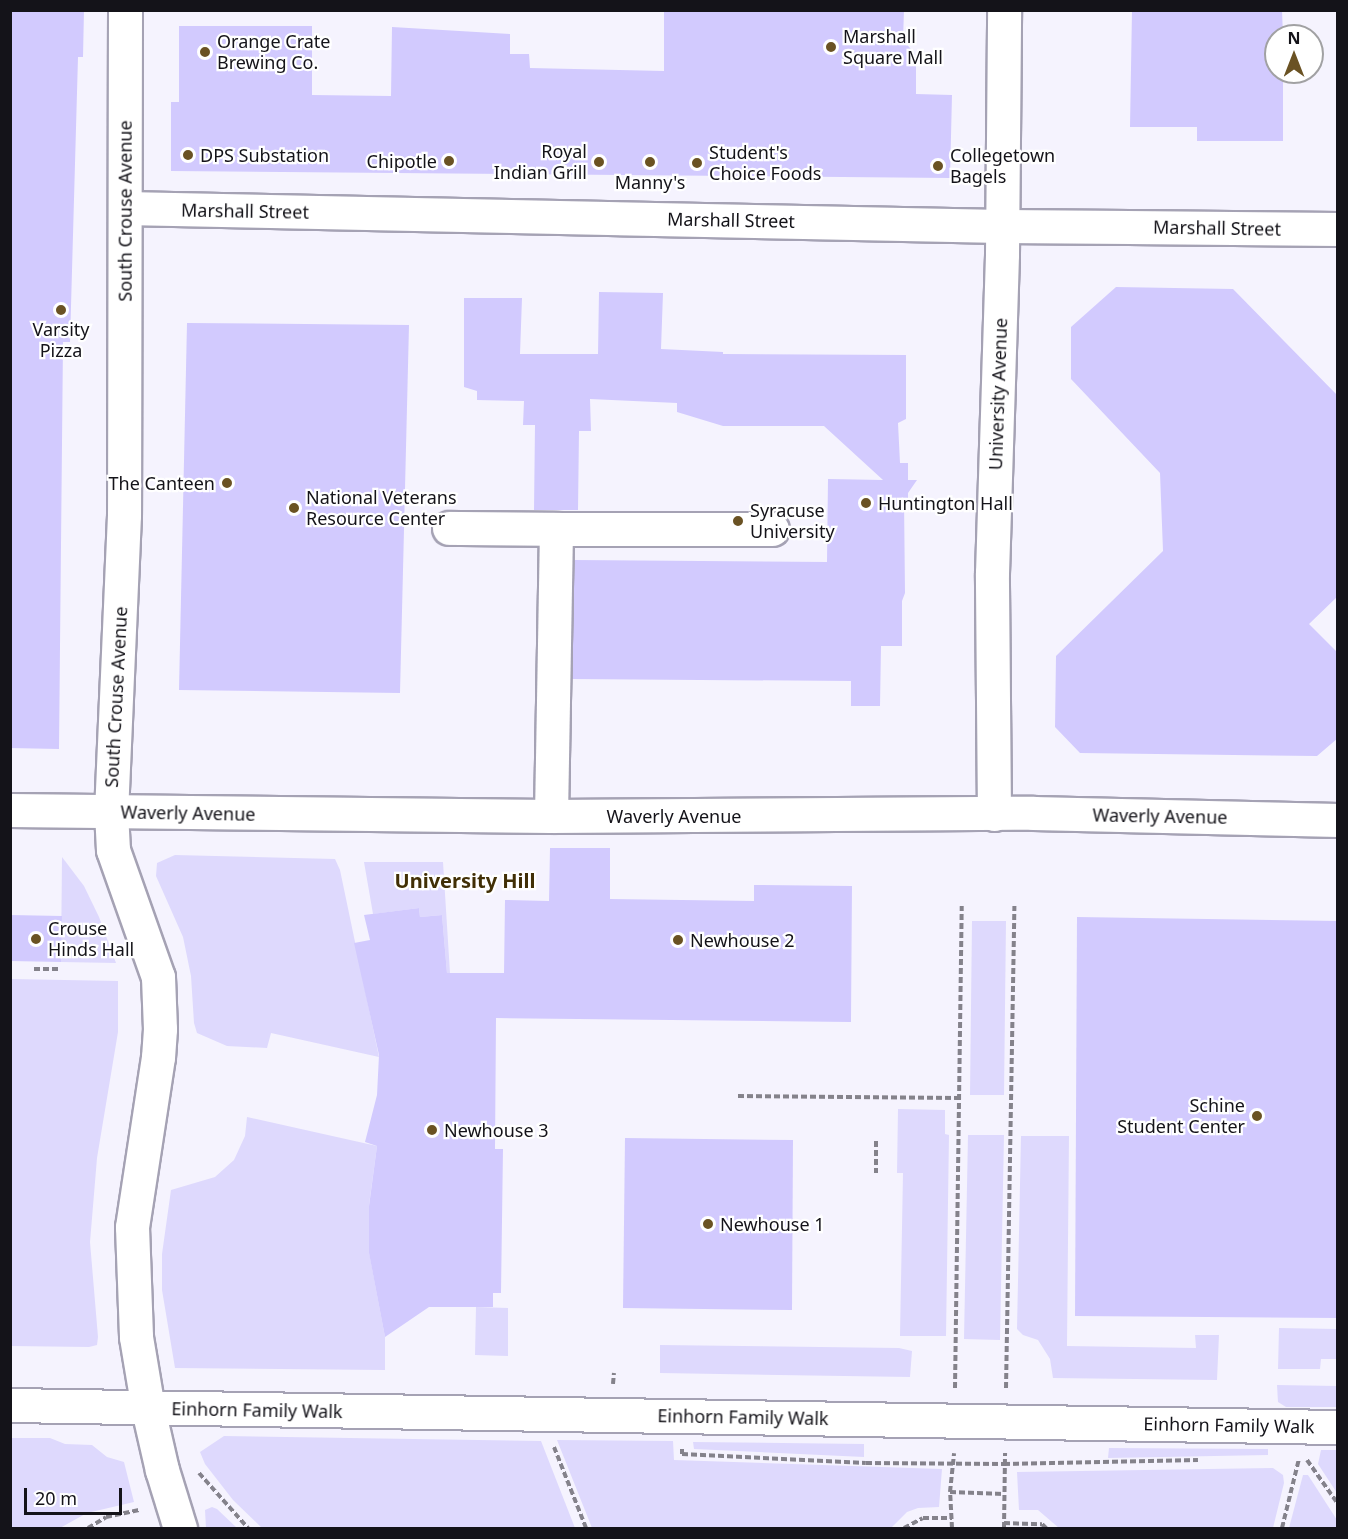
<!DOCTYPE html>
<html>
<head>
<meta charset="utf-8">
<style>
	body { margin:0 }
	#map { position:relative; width:1348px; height:1539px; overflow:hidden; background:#f5f3fe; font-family:"Noto Sans",sans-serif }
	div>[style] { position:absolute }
	.green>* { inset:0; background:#ded9fd }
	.building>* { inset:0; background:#d2cafe }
	.path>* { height:4px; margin-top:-2px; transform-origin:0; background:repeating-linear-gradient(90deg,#84828b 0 6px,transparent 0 9px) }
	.roads { filter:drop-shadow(2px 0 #a5a2b4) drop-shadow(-2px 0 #a5a2b4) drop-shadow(0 2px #a5a2b4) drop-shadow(0 -2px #a5a2b4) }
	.minor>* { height:33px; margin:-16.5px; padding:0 16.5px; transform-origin:16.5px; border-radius:16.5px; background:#fff }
	.dots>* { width:16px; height:16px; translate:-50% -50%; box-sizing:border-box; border:3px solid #fff; border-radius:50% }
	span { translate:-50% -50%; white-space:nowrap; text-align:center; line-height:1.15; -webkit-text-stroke:4.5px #fff; paint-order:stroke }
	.poi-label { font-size:18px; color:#141319 }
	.left { translate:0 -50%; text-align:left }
	.right { translate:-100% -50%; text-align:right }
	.street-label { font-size:18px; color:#141319 }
	.neighbourhood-label { font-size:20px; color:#412f06; font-weight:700 }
	.frame { position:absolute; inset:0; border:12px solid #141319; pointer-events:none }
	.north { position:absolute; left:1264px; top:24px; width:60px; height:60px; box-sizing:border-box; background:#fff; border:2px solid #a1a1a3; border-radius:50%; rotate:0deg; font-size:16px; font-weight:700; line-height:24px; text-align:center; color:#141319 }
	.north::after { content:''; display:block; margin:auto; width:21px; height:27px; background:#6a5223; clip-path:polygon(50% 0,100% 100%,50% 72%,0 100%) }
	.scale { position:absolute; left:24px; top:1488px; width:98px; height:27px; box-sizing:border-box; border:3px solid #141319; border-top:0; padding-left:8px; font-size:18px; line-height:21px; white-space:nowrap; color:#141319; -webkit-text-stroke:4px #fff; paint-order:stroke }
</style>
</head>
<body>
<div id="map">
	<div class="green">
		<i style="clip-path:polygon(175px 855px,335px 859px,340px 870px,379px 1057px,271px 1033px,267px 1048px,227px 1046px,197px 1033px,194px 1023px,191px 976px,183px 937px,156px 876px,157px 863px)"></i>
		<i style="clip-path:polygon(62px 857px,84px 886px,99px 917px,116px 963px,61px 962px)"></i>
		<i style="clip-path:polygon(364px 862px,443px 862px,450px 973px,447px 973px,442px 915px,420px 917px,419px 908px,373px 914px)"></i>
		<i style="clip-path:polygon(972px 921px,1006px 921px,1004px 1095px,970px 1095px)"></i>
		<i style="clip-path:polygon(11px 979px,118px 981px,118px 1032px,97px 1158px,90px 1242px,98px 1337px,97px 1345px,89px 1347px,11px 1346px)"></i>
		<i style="clip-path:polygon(898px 1109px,945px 1110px,945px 1134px,949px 1135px,946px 1336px,900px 1336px,903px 1173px,897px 1173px)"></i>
		<i style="clip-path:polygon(247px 1117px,377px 1146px,369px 1205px,369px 1252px,385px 1337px,385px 1370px,175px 1368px,162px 1290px,162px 1254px,171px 1190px,215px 1177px,234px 1160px,245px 1136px)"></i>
		<i style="clip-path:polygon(968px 1135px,1004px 1135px,1000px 1340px,964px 1339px)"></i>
		<i style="clip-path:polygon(1021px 1136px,1069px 1136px,1067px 1346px,1196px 1348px,1195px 1335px,1219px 1335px,1217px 1380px,1053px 1378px,1050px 1359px,1038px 1340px,1023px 1335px,1017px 1329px)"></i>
		<i style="clip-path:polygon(476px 1307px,508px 1308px,508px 1356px,475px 1355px)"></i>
		<i style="clip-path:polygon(1279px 1328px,1337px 1329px,1337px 1359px,1321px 1359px,1320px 1369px,1278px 1369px)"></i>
		<i style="clip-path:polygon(660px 1345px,899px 1348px,912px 1351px,910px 1377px,660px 1373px)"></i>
		<i style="clip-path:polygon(1277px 1385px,1337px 1386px,1337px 1407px,1286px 1407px,1278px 1402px)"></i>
		<i style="clip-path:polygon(224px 1436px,541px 1441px,575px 1528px,262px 1528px,233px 1500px,205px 1464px,200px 1452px)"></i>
		<i style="clip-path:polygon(11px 1438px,50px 1438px,65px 1444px,92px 1445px,107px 1457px,124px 1462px,134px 1502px,87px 1513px,60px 1528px,11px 1528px)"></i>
		<i style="clip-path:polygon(557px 1440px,673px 1441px,674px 1460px,942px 1469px,939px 1507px,918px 1508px,907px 1512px,891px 1528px,592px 1528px)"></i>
		<i style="clip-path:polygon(693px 1442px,864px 1444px,864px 1457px,694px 1449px)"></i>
		<i style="clip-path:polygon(1109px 1448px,1268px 1449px,1268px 1455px,1108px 1458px)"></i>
		<i style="clip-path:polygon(1321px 1450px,1337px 1450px,1337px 1493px,1318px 1464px)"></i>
		<i style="clip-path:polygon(1273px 1468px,1283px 1475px,1284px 1483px,1273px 1528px,1059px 1528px,1038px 1510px,1019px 1510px,1017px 1472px)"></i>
		<i style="clip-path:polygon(1303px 1475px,1308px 1475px,1337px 1520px,1337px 1528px,1289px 1528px)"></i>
		<i style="clip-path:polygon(212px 1507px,217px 1509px,237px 1528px,206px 1528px,205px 1510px)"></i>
	</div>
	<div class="building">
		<i style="clip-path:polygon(10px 10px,84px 10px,83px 57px,78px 57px,70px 342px,63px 342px,59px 749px,10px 748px)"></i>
		<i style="clip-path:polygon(664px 10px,904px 10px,903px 40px,916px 55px,916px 94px,952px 95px,950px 178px,171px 171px,171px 102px,179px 102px,179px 26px,312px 26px,312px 95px,391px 96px,392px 27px,510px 34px,510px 54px,529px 54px,530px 68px,664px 71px)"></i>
		<i style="clip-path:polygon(1132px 10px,1282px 10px,1283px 36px,1276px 36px,1276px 72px,1283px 72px,1283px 141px,1197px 141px,1197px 127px,1130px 127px)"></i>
		<i style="clip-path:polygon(1116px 287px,1233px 289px,1338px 396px,1338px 596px,1309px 624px,1338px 653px,1338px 738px,1317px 756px,1080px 753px,1055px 727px,1056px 656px,1163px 551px,1160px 473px,1071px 379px,1071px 327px)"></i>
		<i style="clip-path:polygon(599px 292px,663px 293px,661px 349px,723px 352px,723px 354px,906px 355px,906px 419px,898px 423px,900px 463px,908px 463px,908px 480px,917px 480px,908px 493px,908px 503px,904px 499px,905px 593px,902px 601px,902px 646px,881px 646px,880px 706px,851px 706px,851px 681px,572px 679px,574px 560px,827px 562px,828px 479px,883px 480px,824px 426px,723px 426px,677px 412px,677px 403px,590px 399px,591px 431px,579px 431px,578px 510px,534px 510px,535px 425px,523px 425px,524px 401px,477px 400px,477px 391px,464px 387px,464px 298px,522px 298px,520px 354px,598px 354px)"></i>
		<i style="clip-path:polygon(187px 323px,409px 325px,400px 693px,179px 690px)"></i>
		<i style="clip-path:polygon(550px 848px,610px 848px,610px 899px,754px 901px,754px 885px,852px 886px,851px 1022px,496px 1018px,495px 1149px,503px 1149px,501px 1293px,493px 1293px,493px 1307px,429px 1307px,385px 1337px,369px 1253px,369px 1206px,377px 1146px,365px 1142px,377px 1095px,379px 1055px,354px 943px,370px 940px,364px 915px,419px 908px,420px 917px,442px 915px,447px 973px,504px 973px,505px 900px,549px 901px)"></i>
		<i style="clip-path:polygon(10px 915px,62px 916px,61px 962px,10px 961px)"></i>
		<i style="clip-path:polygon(1077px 917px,1338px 921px,1338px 1318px,1075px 1316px)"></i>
		<i style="clip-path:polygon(625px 1138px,793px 1140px,792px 1310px,623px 1308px)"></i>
	</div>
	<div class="path">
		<i style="left:34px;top:969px;width:26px"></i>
		<i style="left:738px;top:1096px;width:221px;rotate:0.5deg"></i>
		<i style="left:876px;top:1141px;width:32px;rotate:90deg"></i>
		<i style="left:613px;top:1384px;width:11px;rotate:-85deg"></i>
		<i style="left:955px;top:1388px;width:482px;rotate:-89.2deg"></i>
		<i style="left:1006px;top:1388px;width:482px;rotate:-89deg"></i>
		<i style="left:554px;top:1447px;width:87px;rotate:68.4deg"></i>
		<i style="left:682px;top:1449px;width:5px;rotate:90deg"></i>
		<i style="left:682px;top:1454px;width:184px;rotate:2.8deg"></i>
		<i style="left:866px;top:1463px;width:138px;rotate:0.4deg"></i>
		<i style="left:1004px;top:1464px;width:194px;rotate:-1.2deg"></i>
		<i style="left:1307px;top:1460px;width:54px;rotate:54.8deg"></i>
		<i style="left:199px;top:1473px;width:74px;rotate:48.3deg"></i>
		<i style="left:950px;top:1492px;width:54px;rotate:2.1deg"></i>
		<i style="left:1004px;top:1523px;width:38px;rotate:2deg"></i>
		<i style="left:1042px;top:1524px;width:6px;rotate:45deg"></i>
		<i style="left:88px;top:1528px;width:21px;rotate:-31deg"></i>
		<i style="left:106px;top:1517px;width:35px;rotate:-12deg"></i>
		<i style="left:904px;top:1528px;width:21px;rotate:-28deg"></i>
		<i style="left:923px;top:1518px;width:29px"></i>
		<i style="left:952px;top:1528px;width:36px;rotate:-93deg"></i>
		<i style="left:950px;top:1492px;width:39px;rotate:-84deg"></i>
		<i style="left:1004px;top:1528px;width:75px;rotate:-89.2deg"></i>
		<i style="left:1282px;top:1528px;width:71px;rotate:-76.2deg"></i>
	</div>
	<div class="roads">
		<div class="minor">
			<i style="left:125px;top:10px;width:505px;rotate:90.11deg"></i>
			<i style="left:124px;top:515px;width:297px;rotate:92.5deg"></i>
			<i style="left:111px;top:812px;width:38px;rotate:87deg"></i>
			<i style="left:113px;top:850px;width:135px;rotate:70.5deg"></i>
			<i style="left:158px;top:977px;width:52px;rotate:87.8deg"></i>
			<i style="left:160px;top:1029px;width:28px;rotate:94deg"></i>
			<i style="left:158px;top:1057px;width:172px;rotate:98.7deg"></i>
			<i style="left:132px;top:1227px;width:110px;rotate:87.9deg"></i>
			<i style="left:136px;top:1337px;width:73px;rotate:80.5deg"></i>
			<i style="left:148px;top:1409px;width:63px;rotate:77.1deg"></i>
			<i style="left:162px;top:1470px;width:61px;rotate:72.8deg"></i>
			<i style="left:125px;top:208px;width:877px;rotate:1.18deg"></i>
			<i style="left:1002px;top:226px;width:336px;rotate:0.5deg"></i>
			<i style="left:449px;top:528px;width:107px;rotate:0.5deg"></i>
			<i style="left:10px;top:810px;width:541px;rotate:0.64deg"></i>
			<i style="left:551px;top:816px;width:482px;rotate:-0.4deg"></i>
			<i style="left:1033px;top:813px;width:305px;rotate:1.3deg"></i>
			<i style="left:994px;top:814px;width:241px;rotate:-90.5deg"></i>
			<i style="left:992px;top:573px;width:319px;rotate:-88.2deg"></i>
			<i style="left:1002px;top:254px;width:244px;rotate:-89.5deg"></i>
			<i style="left:551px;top:816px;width:287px;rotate:-89deg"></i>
			<i style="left:556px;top:529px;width:216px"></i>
			<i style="left:10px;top:1405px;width:1328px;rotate:0.95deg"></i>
		</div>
	</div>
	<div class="dots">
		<i style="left:831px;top:47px;background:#6a5223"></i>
		<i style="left:205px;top:52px;background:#6a5223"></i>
		<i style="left:188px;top:155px;background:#6a5223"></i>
		<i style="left:449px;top:161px;background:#6a5223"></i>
		<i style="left:599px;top:162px;background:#6a5223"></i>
		<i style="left:650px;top:162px;background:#6a5223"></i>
		<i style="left:697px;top:163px;background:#6a5223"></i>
		<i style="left:938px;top:166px;background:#6a5223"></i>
		<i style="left:61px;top:310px;background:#6a5223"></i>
		<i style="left:227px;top:483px;background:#6a5223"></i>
		<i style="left:866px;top:503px;background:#6a5223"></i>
		<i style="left:294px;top:508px;background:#6a5223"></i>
		<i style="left:738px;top:521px;background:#6a5223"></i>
		<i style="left:36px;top:939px;background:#6a5223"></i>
		<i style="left:678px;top:940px;background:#6a5223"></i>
		<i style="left:1257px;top:1116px;background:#6a5223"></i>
		<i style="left:432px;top:1130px;background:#6a5223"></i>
		<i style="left:708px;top:1224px;background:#6a5223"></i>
	</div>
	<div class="poi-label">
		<span class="left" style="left:843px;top:47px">Marshall<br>Square Mall</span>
		<span class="left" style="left:217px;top:52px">Orange Crate<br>Brewing Co.</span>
		<span class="right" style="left:587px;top:162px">Royal<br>Indian Grill</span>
		<span class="left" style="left:709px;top:163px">Student's<br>Choice Foods</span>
		<span class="left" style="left:200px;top:155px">DPS Substation</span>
		<span class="left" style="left:950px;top:166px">Collegetown<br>Bagels</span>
		<span class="right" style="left:437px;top:161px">Chipotle</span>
		<span style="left:650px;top:182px">Manny's</span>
		<span style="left:61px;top:340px">Varsity<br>Pizza</span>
		<span class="right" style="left:215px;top:483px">The Canteen</span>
		<span class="left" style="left:306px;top:508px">National Veterans<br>Resource Center</span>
		<span class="left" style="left:878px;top:503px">Huntington Hall</span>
		<span class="left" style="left:750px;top:521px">Syracuse<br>University</span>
		<span class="left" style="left:48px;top:939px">Crouse<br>Hinds Hall</span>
		<span class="left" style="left:690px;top:940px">Newhouse 2</span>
		<span class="right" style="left:1245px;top:1116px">Schine<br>Student Center</span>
		<span class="left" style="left:444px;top:1130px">Newhouse 3</span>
		<span class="left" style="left:720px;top:1224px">Newhouse 1</span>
	</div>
	<div class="street-label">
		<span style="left:125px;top:211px;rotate:-90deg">South Crouse Avenue</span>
		<span style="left:245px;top:211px;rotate:1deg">Marshall Street</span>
		<span style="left:731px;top:220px;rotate:1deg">Marshall Street</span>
		<span style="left:1217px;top:228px;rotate:1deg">Marshall Street</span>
		<span style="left:998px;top:394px;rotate:-88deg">University Avenue</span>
		<span style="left:116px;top:697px;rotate:-87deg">South Crouse Avenue</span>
		<span style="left:188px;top:813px;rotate:1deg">Waverly Avenue</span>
		<span style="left:674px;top:816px">Waverly Avenue</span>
		<span style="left:1160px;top:816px;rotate:1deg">Waverly Avenue</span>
		<span style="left:257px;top:1410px;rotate:1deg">Einhorn Family Walk</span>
		<span style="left:743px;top:1417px;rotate:1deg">Einhorn Family Walk</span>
		<span style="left:1229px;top:1425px;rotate:1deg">Einhorn Family Walk</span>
	</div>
	<div class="neighbourhood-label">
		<span style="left:465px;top:880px">University Hill</span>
	</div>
	<div class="frame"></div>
	<div class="north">N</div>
	<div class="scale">20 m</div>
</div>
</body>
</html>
